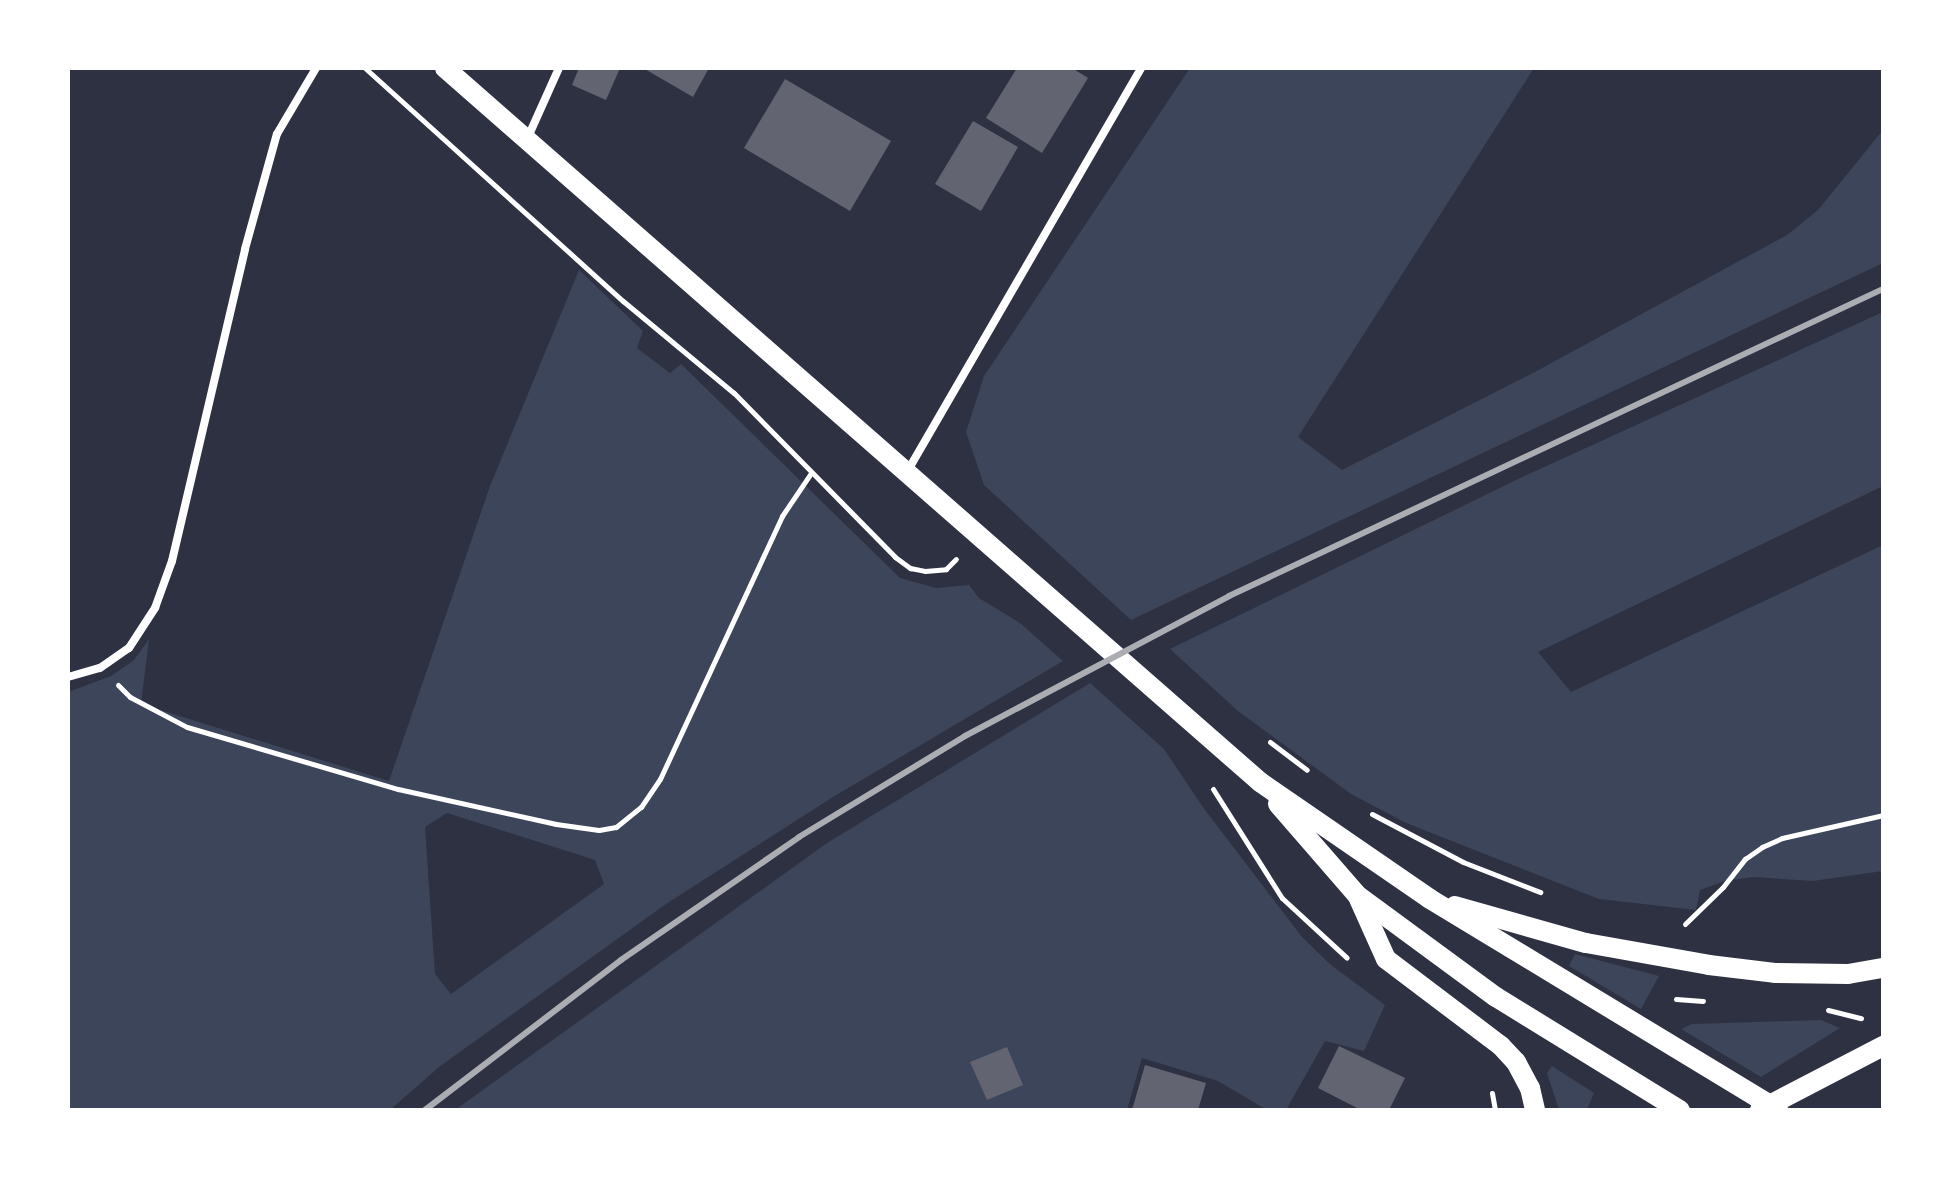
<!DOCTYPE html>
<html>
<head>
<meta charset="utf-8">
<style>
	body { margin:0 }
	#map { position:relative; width:1951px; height:1178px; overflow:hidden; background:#2d3142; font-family:Cabin,sans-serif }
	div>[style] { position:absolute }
	.green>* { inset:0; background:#3c4559 }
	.building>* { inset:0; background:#626471 }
	.path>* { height:5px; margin:-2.5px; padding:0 2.5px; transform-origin:2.5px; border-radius:2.5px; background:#fff }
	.minor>* { height:8px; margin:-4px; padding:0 4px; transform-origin:4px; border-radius:4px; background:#fff }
	.primary>* { height:20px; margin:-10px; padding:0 10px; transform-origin:10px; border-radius:10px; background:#fff }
	.rail>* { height:6px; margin:-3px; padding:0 3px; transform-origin:3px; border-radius:3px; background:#abadb3 }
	span { translate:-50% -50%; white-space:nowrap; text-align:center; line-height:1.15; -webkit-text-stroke:6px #fff; paint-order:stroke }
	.frame { position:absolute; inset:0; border:70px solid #fff; pointer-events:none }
</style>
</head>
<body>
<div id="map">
	<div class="green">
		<i style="clip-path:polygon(1190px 68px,1534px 68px,1298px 437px,1342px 470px,1533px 373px,1787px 235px,1818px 210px,1883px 130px,1883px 263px,1131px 620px,984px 485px,966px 432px,984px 376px)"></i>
		<i style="clip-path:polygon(evenodd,579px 270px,643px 331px,637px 348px,670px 373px,681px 364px,900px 578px,936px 588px,969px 585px,979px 598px,1020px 623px,1063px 661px,833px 797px,666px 904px,439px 1067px,390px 1110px,68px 1110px,68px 692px,111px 676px,134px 660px,149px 639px,141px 704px,389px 781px,490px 486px,579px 270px,447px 813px,595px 860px,604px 884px,451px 994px,435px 974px,425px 827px,447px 813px)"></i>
		<i style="clip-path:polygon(1883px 312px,1883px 486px,1538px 652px,1571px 692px,1883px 545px,1883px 871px,1813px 881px,1754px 877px,1725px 881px,1700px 890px,1696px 910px,1599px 899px,1406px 823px,1351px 794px,1238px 711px,1170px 649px,1518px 479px)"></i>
		<i style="clip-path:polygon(1090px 683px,1164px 749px,1205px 810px,1302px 937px,1331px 965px,1385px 1005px,1364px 1051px,1325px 1041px,1286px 1110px,1267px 1110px,1218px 1081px,1142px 1058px,1127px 1110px,455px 1110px,827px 843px)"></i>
		<i style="clip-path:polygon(1575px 954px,1659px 976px,1641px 1009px,1569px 966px)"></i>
		<i style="clip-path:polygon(1821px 1020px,1840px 1028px,1761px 1077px,1681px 1029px,1692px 1024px)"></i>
		<i style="clip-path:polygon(1552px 1066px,1594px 1093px,1587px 1110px,1559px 1110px,1547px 1073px)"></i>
	</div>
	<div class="building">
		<i style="clip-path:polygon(579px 68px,620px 68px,606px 100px,572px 85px)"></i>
		<i style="clip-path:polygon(643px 68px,709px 68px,693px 97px)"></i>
		<i style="clip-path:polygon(1017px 68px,1072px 68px,1088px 78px,1042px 153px,986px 118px)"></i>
		<i style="clip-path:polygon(785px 79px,891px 141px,850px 211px,744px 148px)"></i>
		<i style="clip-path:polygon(973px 121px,1018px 147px,981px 211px,935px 184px)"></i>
		<i style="clip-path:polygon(1339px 1046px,1405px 1078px,1389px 1110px,1361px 1110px,1318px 1088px)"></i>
		<i style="clip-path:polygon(1007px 1047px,1023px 1085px,987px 1100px,970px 1062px)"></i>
		<i style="clip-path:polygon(1145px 1065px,1206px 1083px,1198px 1110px,1132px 1110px)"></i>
	</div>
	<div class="path">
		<i style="left:365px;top:68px;width:348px;rotate:42.1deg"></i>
		<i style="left:623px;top:301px;width:144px;rotate:39.7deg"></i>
		<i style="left:734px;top:393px;width:230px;rotate:45.5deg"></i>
		<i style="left:895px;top:557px;width:19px;rotate:36deg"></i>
		<i style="left:910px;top:568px;width:15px;rotate:11deg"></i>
		<i style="left:925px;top:571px;width:21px;rotate:-5deg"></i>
		<i style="left:946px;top:569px;width:14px;rotate:-45deg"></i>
		<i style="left:118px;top:685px;width:17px;rotate:45deg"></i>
		<i style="left:130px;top:697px;width:64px;rotate:27.8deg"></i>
		<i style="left:187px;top:727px;width:220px;rotate:16.4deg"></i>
		<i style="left:398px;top:789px;width:162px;rotate:12.5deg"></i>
		<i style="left:556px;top:824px;width:43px;rotate:7.9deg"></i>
		<i style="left:599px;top:830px;width:17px;rotate:-10deg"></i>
		<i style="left:616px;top:827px;width:32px;rotate:-39deg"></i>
		<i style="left:641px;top:807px;width:34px;rotate:-56deg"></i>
		<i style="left:660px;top:779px;width:290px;rotate:-65.1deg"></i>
		<i style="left:782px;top:516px;width:52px;rotate:-56deg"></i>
		<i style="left:1270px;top:742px;width:46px;rotate:37.1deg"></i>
		<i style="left:1213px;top:789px;width:129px;rotate:57.7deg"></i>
		<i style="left:1282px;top:898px;width:88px;rotate:42.7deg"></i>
		<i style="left:1372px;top:814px;width:103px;rotate:27.8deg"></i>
		<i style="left:1463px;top:862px;width:83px;rotate:21.3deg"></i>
		<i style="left:1685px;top:924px;width:53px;rotate:-44.2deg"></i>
		<i style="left:1723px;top:887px;width:36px;rotate:-52deg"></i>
		<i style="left:1745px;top:859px;width:21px;rotate:-35deg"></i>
		<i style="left:1762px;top:847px;width:22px;rotate:-24deg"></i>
		<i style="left:1782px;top:838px;width:104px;rotate:-12.8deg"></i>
		<i style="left:1676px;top:999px;width:27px;rotate:4deg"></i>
		<i style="left:1828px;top:1010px;width:34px;rotate:14deg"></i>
		<i style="left:1492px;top:1093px;width:17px;rotate:80deg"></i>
	</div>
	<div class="minor">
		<i style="left:528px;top:137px;width:76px;rotate:-65.8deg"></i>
		<i style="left:907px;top:472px;width:467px;rotate:-59.9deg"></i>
		<i style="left:68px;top:677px;width:33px;rotate:-16deg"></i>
		<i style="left:100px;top:668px;width:35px;rotate:-35deg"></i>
		<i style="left:129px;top:648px;width:48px;rotate:-57deg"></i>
		<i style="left:155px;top:608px;width:50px;rotate:-70.1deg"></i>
		<i style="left:172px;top:561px;width:320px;rotate:-76.8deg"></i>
		<i style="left:245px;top:249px;width:119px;rotate:-74.5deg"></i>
		<i style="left:277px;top:134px;width:77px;rotate:-59.4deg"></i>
	</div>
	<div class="primary">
		<i style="left:445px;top:68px;width:1084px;rotate:41.22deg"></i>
		<i style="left:1260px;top:782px;width:206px;rotate:34.5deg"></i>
		<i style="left:1430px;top:899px;width:407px;rotate:31.2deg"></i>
		<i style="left:1278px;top:804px;width:121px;rotate:49deg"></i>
		<i style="left:1357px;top:895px;width:172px;rotate:36.3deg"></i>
		<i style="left:1496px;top:997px;width:216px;rotate:31.6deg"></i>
		<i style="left:1359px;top:899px;width:66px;rotate:65.8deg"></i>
		<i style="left:1386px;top:959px;width:144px;rotate:37.1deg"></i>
		<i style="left:1501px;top:1046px;width:22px;rotate:47deg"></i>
		<i style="left:1516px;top:1062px;width:30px;rotate:62deg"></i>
		<i style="left:1530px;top:1088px;width:23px;rotate:77deg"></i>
		<i style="left:1455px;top:906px;width:136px;rotate:15.8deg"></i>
		<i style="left:1586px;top:943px;width:125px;rotate:10.1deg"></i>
		<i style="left:1709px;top:965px;width:66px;rotate:6.9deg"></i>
		<i style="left:1775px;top:973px;width:73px;rotate:0.8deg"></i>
		<i style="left:1848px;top:974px;width:36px;rotate:-10deg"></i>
		<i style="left:1760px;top:1110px;width:139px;rotate:-27.5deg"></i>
	</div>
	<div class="rail">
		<i style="left:425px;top:1110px;width:247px;rotate:-37.4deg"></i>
		<i style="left:621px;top:960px;width:216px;rotate:-34.6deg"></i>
		<i style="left:799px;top:837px;width:194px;rotate:-31.3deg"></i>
		<i style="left:965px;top:736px;width:299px;rotate:-27.9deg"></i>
		<i style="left:1229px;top:596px;width:722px;rotate:-25.15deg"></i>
	</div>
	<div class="frame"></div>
</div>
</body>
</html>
